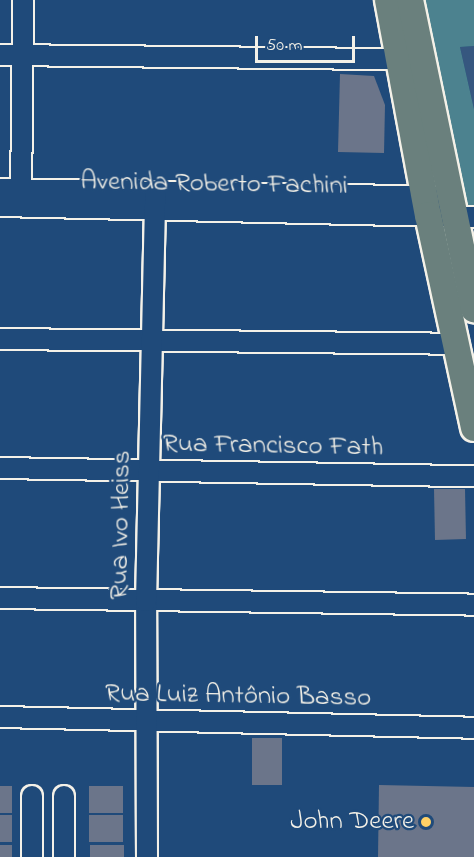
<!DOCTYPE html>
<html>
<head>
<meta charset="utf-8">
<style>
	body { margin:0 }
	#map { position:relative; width:474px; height:857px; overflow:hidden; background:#1f4a7a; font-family:"Indie Flower",sans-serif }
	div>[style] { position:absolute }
	.built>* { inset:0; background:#36577f }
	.green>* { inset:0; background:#4c828f }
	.building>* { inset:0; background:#6b758a }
	.roads { filter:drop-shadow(2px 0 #f4f1e8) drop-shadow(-2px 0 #f4f1e8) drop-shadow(0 2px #f4f1e8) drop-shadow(0 -2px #f4f1e8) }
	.minor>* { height:20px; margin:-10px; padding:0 10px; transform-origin:10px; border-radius:10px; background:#1f4a7a }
	.major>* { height:26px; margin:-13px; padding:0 13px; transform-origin:13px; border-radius:13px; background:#6a807d }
	.dots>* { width:16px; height:16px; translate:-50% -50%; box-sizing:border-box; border:3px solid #1f4a7a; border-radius:50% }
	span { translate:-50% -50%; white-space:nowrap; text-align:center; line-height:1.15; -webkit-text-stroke:4.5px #1f4a7a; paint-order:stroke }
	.street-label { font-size:27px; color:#f4f1e8 }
	.poi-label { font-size:27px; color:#f4f1e8 }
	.right { translate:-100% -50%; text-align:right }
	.scale { position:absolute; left:255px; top:36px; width:100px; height:27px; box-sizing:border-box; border:3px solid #f4f1e8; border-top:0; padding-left:8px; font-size:18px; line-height:21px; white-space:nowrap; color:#f4f1e8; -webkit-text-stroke:4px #1f4a7a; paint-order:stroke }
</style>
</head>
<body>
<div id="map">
	<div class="built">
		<i style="clip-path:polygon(474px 46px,474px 109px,460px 47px)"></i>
	</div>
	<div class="green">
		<i style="clip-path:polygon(412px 0,474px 0,474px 46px,460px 47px,474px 109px,474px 215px,455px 214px)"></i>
	</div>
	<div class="building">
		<i style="clip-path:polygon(340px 74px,374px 76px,385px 105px,384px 153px,338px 152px)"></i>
		<i style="clip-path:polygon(434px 489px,465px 489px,466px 539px,435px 540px)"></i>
		<i style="clip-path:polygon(252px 738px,282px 738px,282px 785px,252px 785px)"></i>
		<i style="clip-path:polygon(379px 785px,474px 787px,474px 857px,378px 857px)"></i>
		<i style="clip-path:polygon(0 786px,12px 786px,12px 813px,0 813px)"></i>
		<i style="clip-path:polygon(89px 786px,123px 786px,123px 813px,89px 813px)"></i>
		<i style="clip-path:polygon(0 815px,12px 815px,12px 842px,0 842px)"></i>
		<i style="clip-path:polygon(89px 815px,123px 815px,123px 842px,89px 842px)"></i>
		<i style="clip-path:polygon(0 845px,12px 845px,12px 857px,0 857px)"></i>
		<i style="clip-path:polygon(90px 845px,124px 845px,124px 857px,90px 857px)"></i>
	</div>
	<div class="roads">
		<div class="minor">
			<i style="left:0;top:55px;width:399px;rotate:0.6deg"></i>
			<i style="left:0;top:189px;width:438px;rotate:1deg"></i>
			<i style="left:21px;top:201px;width:201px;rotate:-89.4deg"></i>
			<i style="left:0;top:206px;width:474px;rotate:1.3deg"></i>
			<i style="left:0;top:339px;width:456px;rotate:0.6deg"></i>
			<i style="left:0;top:468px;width:474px;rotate:1deg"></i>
			<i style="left:0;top:598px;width:474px;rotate:0.8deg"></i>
			<i style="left:0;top:717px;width:474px;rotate:1.3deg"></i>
			<i style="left:32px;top:796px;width:61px;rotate:90deg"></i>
			<i style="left:64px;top:857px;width:61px;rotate:-90deg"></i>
			<i style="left:147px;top:857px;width:256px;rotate:-90.2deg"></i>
			<i style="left:146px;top:601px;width:407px;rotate:-88.7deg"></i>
		</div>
		<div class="major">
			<i style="left:388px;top:0;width:219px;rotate:79.5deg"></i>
			<i style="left:428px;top:215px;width:218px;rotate:77.8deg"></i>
			<i style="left:410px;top:0;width:316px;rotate:78.3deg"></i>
		</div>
	</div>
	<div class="dots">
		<i style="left:426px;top:822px;background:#ffd166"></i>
	</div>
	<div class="street-label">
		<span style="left:214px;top:184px;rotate:1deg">Avenida Roberto Fachini</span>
		<span style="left:273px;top:446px;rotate:1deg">Rua Francisco Fath</span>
		<span style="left:121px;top:525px;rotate:-89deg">Rua Ivo Heiss</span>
		<span style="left:238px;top:696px;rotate:1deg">Rua Luiz Antônio Basso</span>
	</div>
	<div class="poi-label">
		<span class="right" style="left:414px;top:822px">John Deere</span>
	</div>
	<div class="scale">50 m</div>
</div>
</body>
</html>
